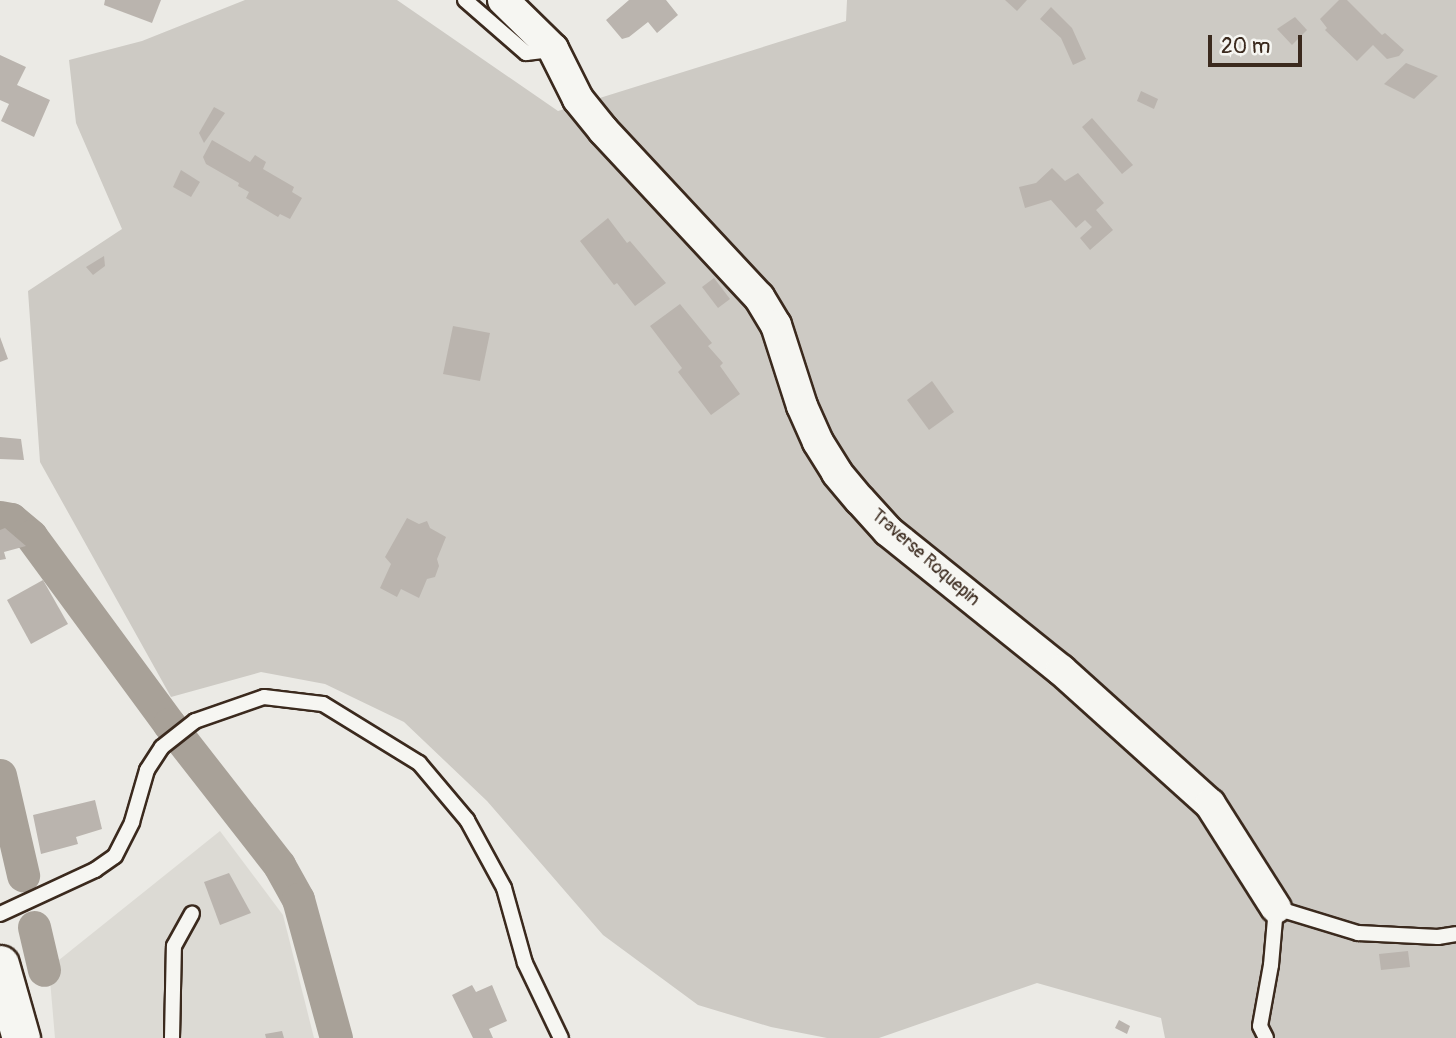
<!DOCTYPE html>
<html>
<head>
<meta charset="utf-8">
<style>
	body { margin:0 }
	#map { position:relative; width:1456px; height:1038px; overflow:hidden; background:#ebeae5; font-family:Pangolin,sans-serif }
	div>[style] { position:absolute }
	.built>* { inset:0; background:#dcdad4 }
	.green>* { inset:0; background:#cdcac4 }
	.canal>* { height:33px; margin:-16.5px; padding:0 16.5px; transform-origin:16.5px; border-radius:16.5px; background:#a8a198 }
	.building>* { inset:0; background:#bab4ae }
	.roads { filter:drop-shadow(2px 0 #3b2a1e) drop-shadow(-2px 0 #3b2a1e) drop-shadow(0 2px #3b2a1e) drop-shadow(0 -2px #3b2a1e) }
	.service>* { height:14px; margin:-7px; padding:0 7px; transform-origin:7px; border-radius:7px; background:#f6f6f2 }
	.minor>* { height:30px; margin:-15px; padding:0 15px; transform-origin:15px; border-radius:15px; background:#f6f6f2 }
	.tertiary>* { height:37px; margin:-18.5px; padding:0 18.5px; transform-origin:18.5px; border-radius:18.5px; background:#f6f6f2 }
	span { translate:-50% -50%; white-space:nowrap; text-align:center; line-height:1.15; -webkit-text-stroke:6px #f6f6f2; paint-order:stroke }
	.street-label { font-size:18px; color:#3b2a1e }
	.scale { position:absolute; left:1208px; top:35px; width:94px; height:32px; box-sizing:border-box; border:4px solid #3b2a1e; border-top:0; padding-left:9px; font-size:21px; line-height:24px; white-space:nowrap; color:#3b2a1e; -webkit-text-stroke:5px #f6f6f2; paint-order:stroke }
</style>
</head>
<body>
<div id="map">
	<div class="built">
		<i style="clip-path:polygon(220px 831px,283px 915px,314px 1038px,55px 1038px,49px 968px)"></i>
	</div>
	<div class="green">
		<i style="clip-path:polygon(245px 0,397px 0,558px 111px,846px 21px,847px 0,1456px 0,1456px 1038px,1165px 1038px,1161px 1018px,1037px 983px,879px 1038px,827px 1038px,771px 1027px,698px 1005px,603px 935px,487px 801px,404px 722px,325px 684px,261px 672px,171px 697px,40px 462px,28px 291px,122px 229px,76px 123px,69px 60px,142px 41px)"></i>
	</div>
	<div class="canal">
		<i style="left:0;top:517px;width:11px;rotate:10deg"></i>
		<i style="left:11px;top:519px;width:26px;rotate:40deg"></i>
		<i style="left:31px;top:536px;width:233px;rotate:53.7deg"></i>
		<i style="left:169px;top:724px;width:179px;rotate:52deg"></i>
		<i style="left:279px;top:865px;width:39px;rotate:61deg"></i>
		<i style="left:298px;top:899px;width:144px;rotate:74.7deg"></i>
		<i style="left:0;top:775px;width:103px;rotate:77deg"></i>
		<i style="left:34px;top:927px;width:44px;rotate:76.9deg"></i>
	</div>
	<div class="building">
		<i style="clip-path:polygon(105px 0,161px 0,152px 23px,104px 5px)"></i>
		<i style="clip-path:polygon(629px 0,666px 0,678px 15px,657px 33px,648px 22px,629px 37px,622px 39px,606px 20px)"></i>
		<i style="clip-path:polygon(1005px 0,1027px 0,1017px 11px)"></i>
		<i style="clip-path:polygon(1339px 0,1347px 0,1382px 35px,1385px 33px,1404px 50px,1399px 56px,1387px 59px,1373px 45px,1357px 61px,1325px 30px,1327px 28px,1320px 19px)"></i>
		<i style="clip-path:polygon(1051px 7px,1072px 28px,1086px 59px,1073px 65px,1061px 38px,1040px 19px)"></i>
		<i style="clip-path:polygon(1295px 17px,1307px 30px,1292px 45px,1277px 29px)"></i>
		<i style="clip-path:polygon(0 55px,26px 67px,17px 85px,50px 100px,34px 137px,1px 121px,9px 104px,0 100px)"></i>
		<i style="clip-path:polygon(1406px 63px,1438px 76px,1414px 99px,1384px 84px)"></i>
		<i style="clip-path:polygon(1141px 91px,1158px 99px,1154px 109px,1137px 101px)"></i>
		<i style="clip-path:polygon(214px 107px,225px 113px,204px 143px,199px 133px)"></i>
		<i style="clip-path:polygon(1092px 118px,1133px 165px,1122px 174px,1082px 127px)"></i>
		<i style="clip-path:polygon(212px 140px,250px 162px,255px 155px,266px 162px,263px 169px,294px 187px,292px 192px,302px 198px,290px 219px,280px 214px,278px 217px,246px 198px,249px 192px,238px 186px,239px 183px,206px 164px,203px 157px)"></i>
		<i style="clip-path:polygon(1052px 168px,1065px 181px,1078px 173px,1104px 203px,1096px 210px,1113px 230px,1090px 250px,1080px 238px,1092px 227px,1085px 220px,1076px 228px,1051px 200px,1025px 208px,1019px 187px,1036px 183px)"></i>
		<i style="clip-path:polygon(181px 170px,200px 182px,191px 197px,173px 187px)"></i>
		<i style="clip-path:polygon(608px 218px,627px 243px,630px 241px,666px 283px,635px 306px,617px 283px,614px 285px,580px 241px)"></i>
		<i style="clip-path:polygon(104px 256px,105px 266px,93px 275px,86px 267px)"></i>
		<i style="clip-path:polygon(714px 278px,730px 299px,718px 308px,702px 287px)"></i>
		<i style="clip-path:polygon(680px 304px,712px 343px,708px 346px,723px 363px,720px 366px,740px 394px,711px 415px,678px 372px,682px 368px,650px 326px)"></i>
		<i style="clip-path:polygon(453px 326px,490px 333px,480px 381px,443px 374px)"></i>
		<i style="clip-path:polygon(0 337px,8px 359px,0 362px)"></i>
		<i style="clip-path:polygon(932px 381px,954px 412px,929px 430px,907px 400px)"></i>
		<i style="clip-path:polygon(0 437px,21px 439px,24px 460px,0 459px)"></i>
		<i style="clip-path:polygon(407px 518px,419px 524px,427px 521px,430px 528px,446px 537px,437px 559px,439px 566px,435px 577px,427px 579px,419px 598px,401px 589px,397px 597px,380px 588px,391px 564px,385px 557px)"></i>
		<i style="clip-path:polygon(5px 528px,26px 546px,4px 552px,6px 559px,0 560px,0 530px)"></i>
		<i style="clip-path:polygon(43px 580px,68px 624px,31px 644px,7px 600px)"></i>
		<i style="clip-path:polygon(95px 800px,102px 829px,76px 837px,78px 844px,41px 854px,33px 815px)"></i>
		<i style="clip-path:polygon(229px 873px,251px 913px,220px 925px,204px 882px)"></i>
		<i style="clip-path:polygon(1408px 951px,1410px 967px,1381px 970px,1379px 954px)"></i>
		<i style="clip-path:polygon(472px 985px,476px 992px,492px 985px,507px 1021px,489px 1029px,493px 1038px,473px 1038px,452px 995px)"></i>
		<i style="clip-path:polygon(1119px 1020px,1130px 1026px,1127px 1034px,1115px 1028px)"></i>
		<i style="clip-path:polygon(282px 1031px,284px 1038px,266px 1038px,265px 1034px)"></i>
	</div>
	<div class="roads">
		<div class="service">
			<i style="left:465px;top:0;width:81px;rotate:41deg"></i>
			<i style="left:526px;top:53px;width:25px;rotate:-7deg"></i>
			<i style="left:0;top:914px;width:105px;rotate:-24.9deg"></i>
			<i style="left:95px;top:870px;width:24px;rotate:-35deg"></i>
			<i style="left:115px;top:856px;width:38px;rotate:-63deg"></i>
			<i style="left:132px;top:822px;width:54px;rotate:-73.9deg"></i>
			<i style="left:147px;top:770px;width:27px;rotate:-57deg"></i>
			<i style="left:162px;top:747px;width:42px;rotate:-38.2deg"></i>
			<i style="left:195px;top:721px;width:73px;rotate:-19.2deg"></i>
			<i style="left:264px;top:697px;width:59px;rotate:6.8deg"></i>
			<i style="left:323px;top:704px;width:113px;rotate:31.6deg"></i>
			<i style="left:419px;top:763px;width:75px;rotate:49.9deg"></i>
			<i style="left:467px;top:820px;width:77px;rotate:61.4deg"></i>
			<i style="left:504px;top:888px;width:78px;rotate:74.4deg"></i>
			<i style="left:525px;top:963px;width:83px;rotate:64.4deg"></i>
			<i style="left:172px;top:1038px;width:92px;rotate:-88.8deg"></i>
			<i style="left:174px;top:946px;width:37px;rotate:-61deg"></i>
			<i style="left:1266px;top:1038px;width:13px;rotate:-117deg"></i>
			<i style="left:1260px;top:1026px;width:62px;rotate:-79.8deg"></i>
			<i style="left:1271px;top:965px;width:57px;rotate:-85deg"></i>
			<i style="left:1276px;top:908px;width:86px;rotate:17deg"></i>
			<i style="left:1358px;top:933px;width:80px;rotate:2.9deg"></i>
			<i style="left:1438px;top:937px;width:18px;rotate:-9deg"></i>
		</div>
		<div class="minor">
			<i style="left:503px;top:0;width:70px;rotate:44.4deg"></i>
			<i style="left:553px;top:49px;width:56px;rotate:63.4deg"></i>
			<i style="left:578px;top:99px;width:40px;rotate:51deg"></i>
			<i style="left:603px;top:130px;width:229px;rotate:47deg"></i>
			<i style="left:759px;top:297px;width:33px;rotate:59deg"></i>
			<i style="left:776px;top:325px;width:85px;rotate:72.2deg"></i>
			<i style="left:802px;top:406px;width:39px;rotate:66deg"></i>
			<i style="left:818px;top:442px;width:36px;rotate:58deg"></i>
			<i style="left:837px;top:473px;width:35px;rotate:50deg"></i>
			<i style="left:860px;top:500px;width:42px;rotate:47.9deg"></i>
			<i style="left:888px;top:531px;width:222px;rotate:38.8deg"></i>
			<i style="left:1061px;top:670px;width:200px;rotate:42deg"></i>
			<i style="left:1210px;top:804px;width:123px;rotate:57.6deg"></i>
		</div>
		<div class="tertiary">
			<i style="left:0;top:964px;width:77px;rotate:74.2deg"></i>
		</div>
	</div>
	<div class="street-label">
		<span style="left:925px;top:558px;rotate:41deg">Traverse Roquepin</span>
	</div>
	<div class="scale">20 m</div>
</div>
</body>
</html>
